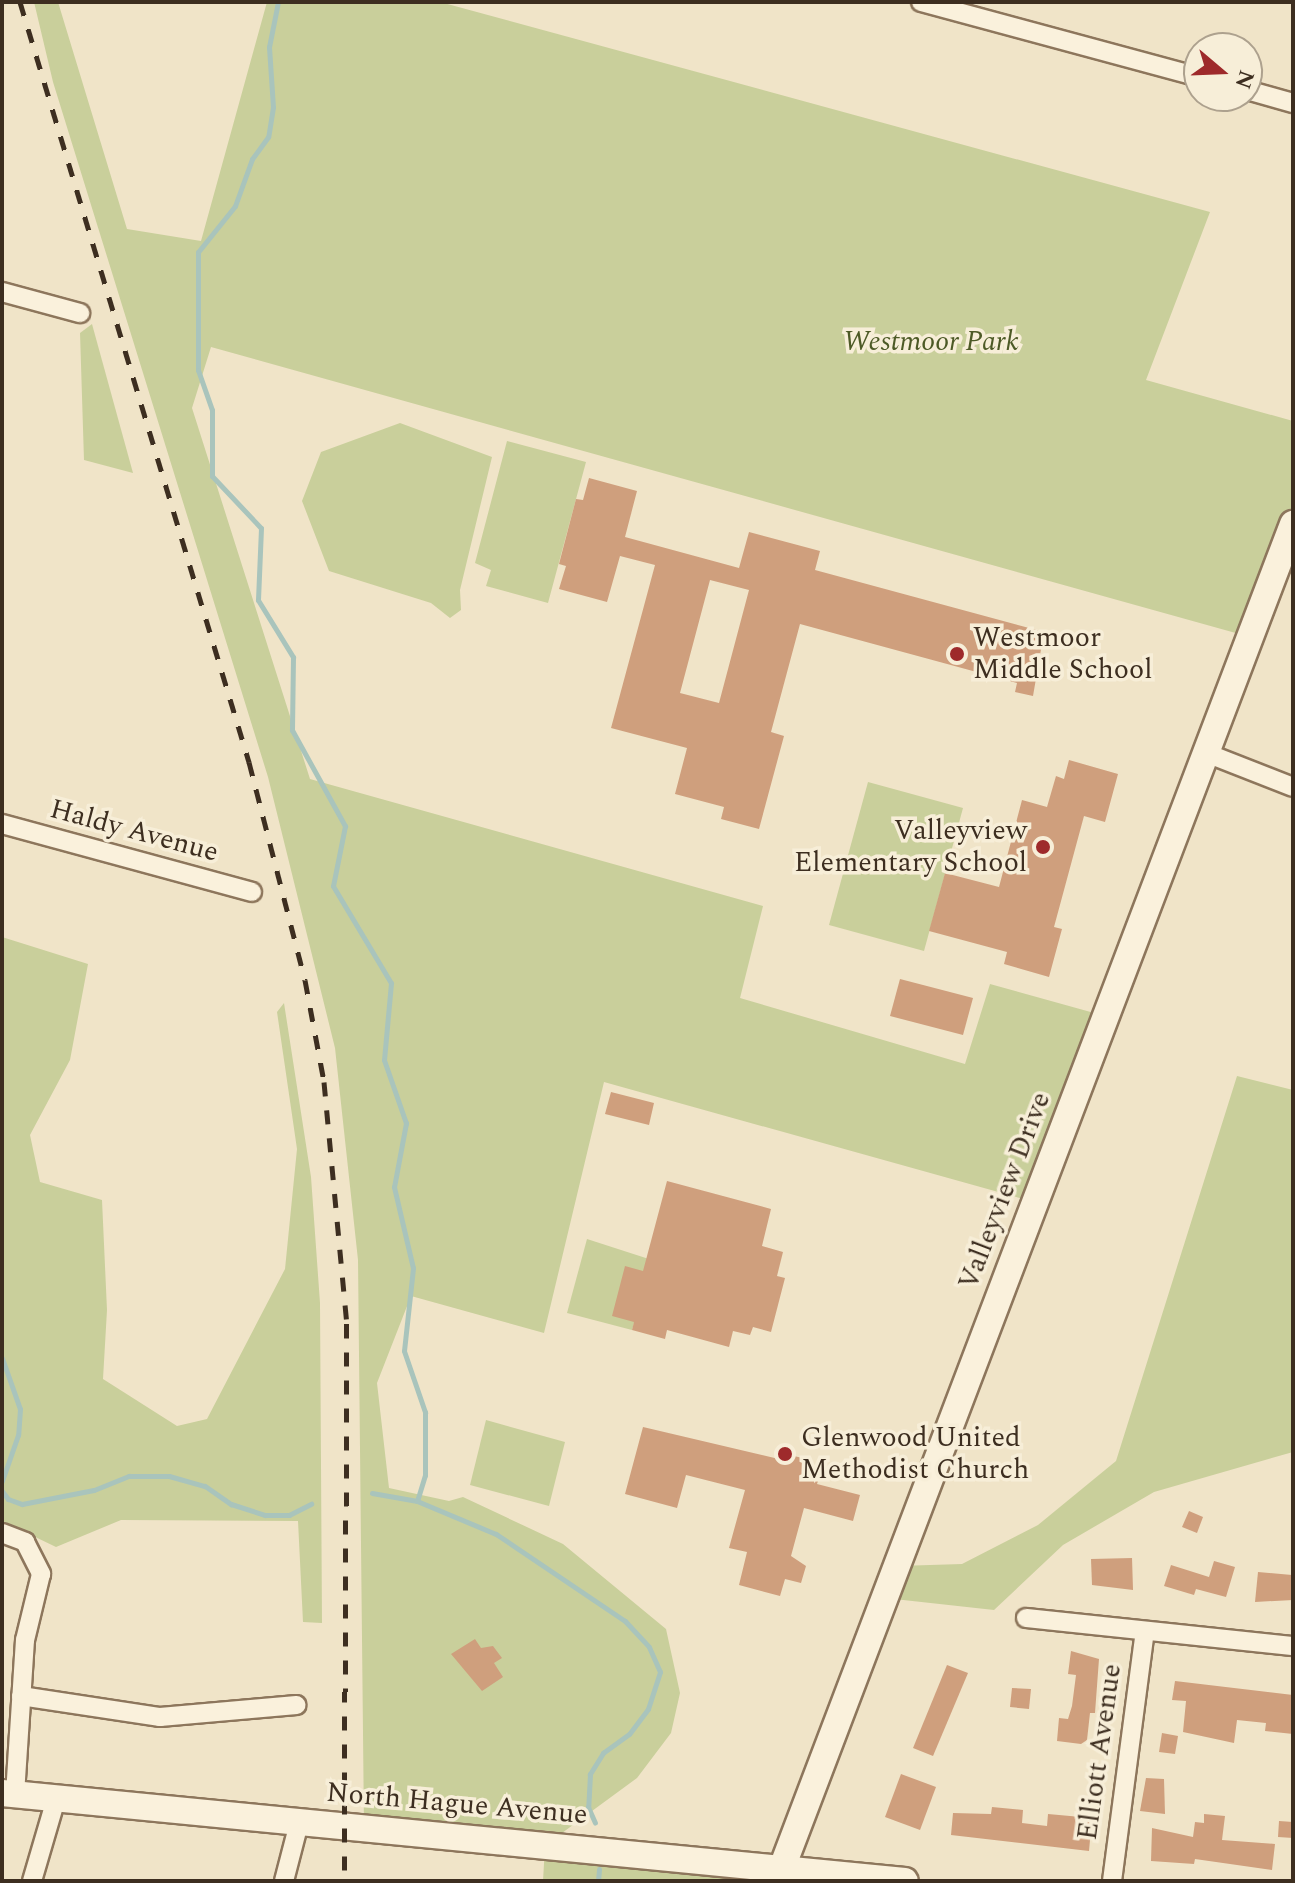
<!DOCTYPE html>
<html>
<head>
<meta charset="utf-8">
<style>
	body { margin:0 }
	#map { position:relative; width:1295px; height:1883px; overflow:hidden; background:#f0e4c8; font-family:Spectral,serif }
	div>[style] { position:absolute }
	.green>* { inset:0; background:#c9cf9b }
	.stream>* { height:5px; margin:-2.5px; padding:0 2.5px; transform-origin:2.5px; border-radius:2.5px; background:#a9c4bc }
	.building>* { inset:0; background:#cf9f7d }
	.roads { filter:drop-shadow(2px 0 #8d765c) drop-shadow(-2px 0 #8d765c) drop-shadow(0 2px #8d765c) drop-shadow(0 -2px #8d765c) }
	.street>* { height:18px; margin:-9px; padding:0 9px; transform-origin:9px; border-radius:9px; background:#faf1dc }
	.secondary>* { height:26px; margin:-13px; padding:0 13px; transform-origin:13px; border-radius:13px; background:#faf1dc }
	.rail>* { height:5px; margin-top:-2.5px; transform-origin:0; background:repeating-linear-gradient(90deg,#3d2e20 0 14px,transparent 0 28px) }
	.dots>* { width:22px; height:22px; translate:-50% -50%; box-sizing:border-box; border:4px solid #f7eed8; border-radius:50% }
	span { translate:-50% -50%; white-space:nowrap; text-align:center; line-height:1.15; -webkit-text-stroke:7px #f7eed8; paint-order:stroke }
	.park-label { font-size:28px; color:#4d5a26; font-style:italic }
	.poi-label { font-size:28px; color:#3d2e20 }
	.left { translate:0 -50%; text-align:left }
	.right { translate:-100% -50%; text-align:right }
	.street-label { font-size:28px; color:#3d2e20 }
	.frame { position:absolute; inset:0; border:4px solid #3d2e20; pointer-events:none }
	.north { position:absolute; left:1183px; top:32px; width:80px; height:80px; box-sizing:border-box; background:#f7eed8; border:2px solid #ada18e; border-radius:50%; rotate:109deg; font-size:22px; font-weight:700; line-height:32px; text-align:center; color:#3d2e20 }
	.north::after { content:''; display:block; margin:auto; width:28px; height:36px; background:#9e2a2b; clip-path:polygon(50% 0,100% 100%,50% 72%,0 100%) }
</style>
</head>
<body>
<div id="map">
	<div class="green">
		<i style="clip-path:polygon(34px 2px,58px 2px,127px 229px,201px 241px,267px 2px,440px 2px,1210px 212px,1146px 380px,1293px 421px,1293px 524px,1250px 637px,211px 347px,192px 408px,310px 779px,763px 906px,740px 998px,965px 1064px,990px 984px,1105px 1016px,1034px 1202px,604px 1082px,544px 1333px,411px 1296px,377px 1383px,389px 1488px,449px 1501px,463px 1497px,563px 1544px,666px 1629px,680px 1693px,671px 1733px,637px 1778px,547px 1844px,777px 1881px,543px 1881px,545px 1846px,364px 1828px,358px 1260px,335px 1048px,268px 777px,53px 82px)"></i>
		<i style="clip-path:polygon(92px 324px,133px 473px,84px 460px,80px 333px)"></i>
		<i style="clip-path:polygon(400px 423px,492px 457px,460px 590px,461px 610px,450px 618px,431px 603px,329px 571px,302px 501px,321px 452px)"></i>
		<i style="clip-path:polygon(507px 441px,586px 462px,548px 603px,486px 586px,491px 570px,475px 563px)"></i>
		<i style="clip-path:polygon(868px 782px,963px 808px,924px 951px,829px 925px)"></i>
		<i style="clip-path:polygon(2px 937px,88px 964px,70px 1060px,30px 1135px,40px 1182px,102px 1200px,107px 1310px,103px 1379px,177px 1426px,207px 1419px,285px 1269px,297px 1149px,277px 1012px,284px 1003px,311px 1177px,320px 1303px,322px 1623px,303px 1622px,298px 1521px,121px 1520px,56px 1547px,2px 1521px)"></i>
		<i style="clip-path:polygon(1237px 1076px,1293px 1090px,1293px 1452px,1154px 1492px,1063px 1545px,994px 1610px,885px 1598px,898px 1566px,962px 1564px,1038px 1525px,1116px 1461px)"></i>
		<i style="clip-path:polygon(587px 1239px,652px 1260px,632px 1330px,567px 1313px)"></i>
		<i style="clip-path:polygon(486px 1420px,565px 1442px,549px 1506px,470px 1485px)"></i>
	</div>
	<div class="stream">
		<i style="left:278px;top:2px;width:46px;rotate:101.3deg"></i>
		<i style="left:269px;top:47px;width:60px;rotate:86.2deg"></i>
		<i style="left:273px;top:107px;width:30px;rotate:99deg"></i>
		<i style="left:268px;top:137px;width:27px;rotate:126deg"></i>
		<i style="left:252px;top:159px;width:50px;rotate:109.9deg"></i>
		<i style="left:235px;top:206px;width:59px;rotate:128.8deg"></i>
		<i style="left:198px;top:252px;width:118px;rotate:90deg"></i>
		<i style="left:198px;top:370px;width:42px;rotate:70.7deg"></i>
		<i style="left:212px;top:410px;width:66px;rotate:90deg"></i>
		<i style="left:212px;top:476px;width:71px;rotate:46.7deg"></i>
		<i style="left:261px;top:528px;width:72px;rotate:92.4deg"></i>
		<i style="left:258px;top:600px;width:67px;rotate:58.4deg"></i>
		<i style="left:293px;top:657px;width:73px;rotate:90.8deg"></i>
		<i style="left:292px;top:730px;width:110px;rotate:61.1deg"></i>
		<i style="left:345px;top:826px;width:61px;rotate:101.3deg"></i>
		<i style="left:333px;top:886px;width:113px;rotate:59.1deg"></i>
		<i style="left:391px;top:983px;width:77px;rotate:95.2deg"></i>
		<i style="left:384px;top:1060px;width:67px;rotate:70.8deg"></i>
		<i style="left:406px;top:1123px;width:65px;rotate:100.6deg"></i>
		<i style="left:394px;top:1187px;width:83px;rotate:76.8deg"></i>
		<i style="left:413px;top:1268px;width:83px;rotate:96.2deg"></i>
		<i style="left:404px;top:1351px;width:65px;rotate:71deg"></i>
		<i style="left:425px;top:1412px;width:63px;rotate:90deg"></i>
		<i style="left:425px;top:1475px;width:27px;rotate:107deg"></i>
		<i style="left:2px;top:1358px;width:54px;rotate:70.6deg"></i>
		<i style="left:20px;top:1409px;width:26px;rotate:94deg"></i>
		<i style="left:18px;top:1435px;width:49px;rotate:109.2deg"></i>
		<i style="left:2px;top:1491px;width:10px;rotate:53deg"></i>
		<i style="left:8px;top:1499px;width:15px;rotate:20deg"></i>
		<i style="left:22px;top:1504px;width:73px;rotate:-11deg"></i>
		<i style="left:94px;top:1490px;width:38px;rotate:-22deg"></i>
		<i style="left:129px;top:1476px;width:40px"></i>
		<i style="left:169px;top:1476px;width:37px;rotate:16deg"></i>
		<i style="left:205px;top:1486px;width:32px;rotate:35deg"></i>
		<i style="left:231px;top:1504px;width:36px;rotate:18deg"></i>
		<i style="left:265px;top:1515px;width:24px"></i>
		<i style="left:289px;top:1515px;width:25px;rotate:-27deg"></i>
		<i style="left:372px;top:1493px;width:46px;rotate:10.1deg"></i>
		<i style="left:417px;top:1501px;width:86px;rotate:22.7deg"></i>
		<i style="left:496px;top:1534px;width:156px;rotate:34deg"></i>
		<i style="left:625px;top:1621px;width:35px;rotate:47deg"></i>
		<i style="left:649px;top:1647px;width:27px;rotate:66deg"></i>
		<i style="left:660px;top:1672px;width:39px;rotate:108deg"></i>
		<i style="left:648px;top:1709px;width:31px;rotate:127deg"></i>
		<i style="left:629px;top:1734px;width:32px;rotate:144deg"></i>
		<i style="left:603px;top:1753px;width:25px;rotate:122deg"></i>
		<i style="left:590px;top:1774px;width:33px;rotate:93deg"></i>
		<i style="left:588px;top:1807px;width:17px;rotate:66deg"></i>
		<i style="left:598px;top:1881px;width:12px;rotate:-85deg"></i>
	</div>
	<div class="building">
		<i style="clip-path:polygon(evenodd,589px 478px,637px 491px,625px 537px,739px 568px,749px 532px,820px 551px,815px 570px,1044px 632px,1033px 696px,1015px 692px,1017px 683px,800px 624px,771px 732px,784px 736px,759px 829px,721px 819px,724px 807px,675px 794px,687px 748px,611px 728px,655px 565px,620px 556px,607px 602px,559px 589px,566px 566px,559px 564px,576px 499px,583px 500px,589px 478px,710px 580px,749px 590px,719px 703px,680px 693px,710px 580px)"></i>
		<i style="clip-path:polygon(1069px 760px,1118px 774px,1105px 822px,1084px 816px,1054px 927px,1062px 929px,1049px 977px,1004px 964px,1007px 952px,929px 931px,945px 873px,999px 887px,1022px 800px,1047px 807px,1056px 776px,1064px 779px)"></i>
		<i style="clip-path:polygon(900px 979px,973px 998px,963px 1035px,890px 1016px)"></i>
		<i style="clip-path:polygon(611px 1092px,654px 1103px,649px 1125px,605px 1114px)"></i>
		<i style="clip-path:polygon(667px 1181px,771px 1209px,762px 1246px,783px 1252px,777px 1276px,785px 1278px,771px 1332px,753px 1327px,750px 1335px,733px 1331px,729px 1347px,667px 1330px,665px 1339px,632px 1330px,634px 1322px,612px 1316px,625px 1266px,643px 1271px)"></i>
		<i style="clip-path:polygon(643px 1427px,783px 1460px,785px 1454px,807px 1459px,805px 1467px,819px 1478px,817px 1484px,860px 1495px,853px 1521px,804px 1508px,791px 1556px,806px 1566px,801px 1583px,785px 1579px,780px 1596px,739px 1585px,747px 1552px,729px 1548px,745px 1490px,686px 1475px,677px 1508px,625px 1494px)"></i>
		<i style="clip-path:polygon(1189px 1511px,1203px 1517px,1197px 1533px,1182px 1527px)"></i>
		<i style="clip-path:polygon(1132px 1558px,1133px 1590px,1092px 1585px,1091px 1559px)"></i>
		<i style="clip-path:polygon(1214px 1561px,1235px 1567px,1226px 1597px,1196px 1589px,1194px 1595px,1164px 1586px,1171px 1565px,1209px 1577px)"></i>
		<i style="clip-path:polygon(1258px 1572px,1292px 1575px,1293px 1600px,1255px 1602px)"></i>
		<i style="clip-path:polygon(475px 1639px,481px 1648px,493px 1646px,502px 1658px,494px 1663px,503px 1677px,482px 1691px,451px 1654px)"></i>
		<i style="clip-path:polygon(1071px 1651px,1099px 1659px,1095px 1713px,1090px 1713px,1087px 1740px,1081px 1744px,1057px 1741px,1059px 1718px,1068px 1719px,1072px 1706px,1076px 1675px,1068px 1674px)"></i>
		<i style="clip-path:polygon(947px 1665px,968px 1673px,933px 1756px,913px 1748px)"></i>
		<i style="clip-path:polygon(1175px 1681px,1293px 1695px,1293px 1734px,1265px 1731px,1266px 1723px,1237px 1720px,1234px 1743px,1183px 1732px,1186px 1701px,1172px 1700px)"></i>
		<i style="clip-path:polygon(1012px 1688px,1031px 1689px,1029px 1709px,1010px 1707px)"></i>
		<i style="clip-path:polygon(1162px 1733px,1178px 1736px,1175px 1754px,1159px 1752px)"></i>
		<i style="clip-path:polygon(901px 1774px,936px 1787px,920px 1830px,885px 1817px)"></i>
		<i style="clip-path:polygon(1146px 1778px,1164px 1779px,1165px 1814px,1140px 1811px)"></i>
		<i style="clip-path:polygon(992px 1807px,1023px 1810px,1022px 1823px,1047px 1826px,1048px 1814px,1092px 1818px,1089px 1851px,951px 1835px,953px 1813px,991px 1814px)"></i>
		<i style="clip-path:polygon(1204px 1814px,1225px 1816px,1222px 1840px,1275px 1844px,1272px 1870px,1195px 1859px,1194px 1864px,1151px 1861px,1152px 1828px,1193px 1837px,1195px 1822px,1204px 1823px)"></i>
		<i style="clip-path:polygon(1279px 1821px,1293px 1822px,1293px 1838px,1278px 1837px)"></i>
	</div>
	<div class="roads">
		<div class="street">
			<i style="left:921px;top:2px;width:288px;rotate:15.1deg"></i>
			<i style="left:1247px;top:90px;width:48px;rotate:15.8deg"></i>
			<i style="left:2px;top:292px;width:81px;rotate:15.1deg"></i>
			<i style="left:1206px;top:753px;width:93px;rotate:21.3deg"></i>
			<i style="left:2px;top:824px;width:259px;rotate:15.2deg"></i>
			<i style="left:2px;top:1533px;width:25px;rotate:21deg"></i>
			<i style="left:25px;top:1542px;width:36px;rotate:63deg"></i>
			<i style="left:41px;top:1574px;width:68px;rotate:103.6deg"></i>
			<i style="left:25px;top:1640px;width:155px;rotate:93.7deg"></i>
			<i style="left:1026px;top:1618px;width:268px;rotate:6deg"></i>
			<i style="left:21px;top:1696px;width:141px;rotate:8.6deg"></i>
			<i style="left:160px;top:1717px;width:137px;rotate:-5deg"></i>
			<i style="left:32px;top:1881px;width:85px;rotate:-73.7deg"></i>
			<i style="left:284px;top:1881px;width:60px;rotate:-75.5deg"></i>
			<i style="left:1112px;top:1881px;width:252px;rotate:-82.5deg"></i>
		</div>
		<div class="secondary">
			<i style="left:2px;top:1793px;width:907px;rotate:5.57deg"></i>
			<i style="left:777px;top:1881px;width:1452px;rotate:-69.18deg"></i>
		</div>
	</div>
	<div class="rail">
		<i style="left:20px;top:2px;width:794px;rotate:73.23deg"></i>
		<i style="left:249px;top:762px;width:225px;rotate:75.6deg"></i>
		<i style="left:305px;top:980px;width:104px;rotate:79.4deg"></i>
		<i style="left:324px;top:1082px;width:243px;rotate:84.6deg"></i>
		<i style="left:347px;top:1324px;width:557px;rotate:90.31deg"></i>
	</div>
	<div class="dots">
		<i style="left:957px;top:654px;background:#9e2a2b"></i>
		<i style="left:1043px;top:847px;background:#9e2a2b"></i>
		<i style="left:785px;top:1454px;background:#9e2a2b"></i>
	</div>
	<div class="park-label">
		<span style="left:931px;top:342px">Westmoor Park</span>
	</div>
	<div class="poi-label">
		<span class="left" style="left:973px;top:654px">Westmoor<br>Middle School</span>
		<span class="right" style="left:1027px;top:847px">Valleyview<br>Elementary School</span>
		<span class="left" style="left:801px;top:1454px">Glenwood United<br>Methodist Church</span>
	</div>
	<div class="street-label">
		<span style="left:134px;top:831px;rotate:15deg">Haldy Avenue</span>
		<span style="left:1005px;top:1191px;rotate:-69deg">Valleyview Drive</span>
		<span style="left:1100px;top:1752px;rotate:-82deg">Elliott Avenue</span>
		<span style="left:457px;top:1804px;rotate:5deg">North Hague Avenue</span>
	</div>
	<div class="frame"></div>
	<div class="north">N</div>
</div>
</body>
</html>
